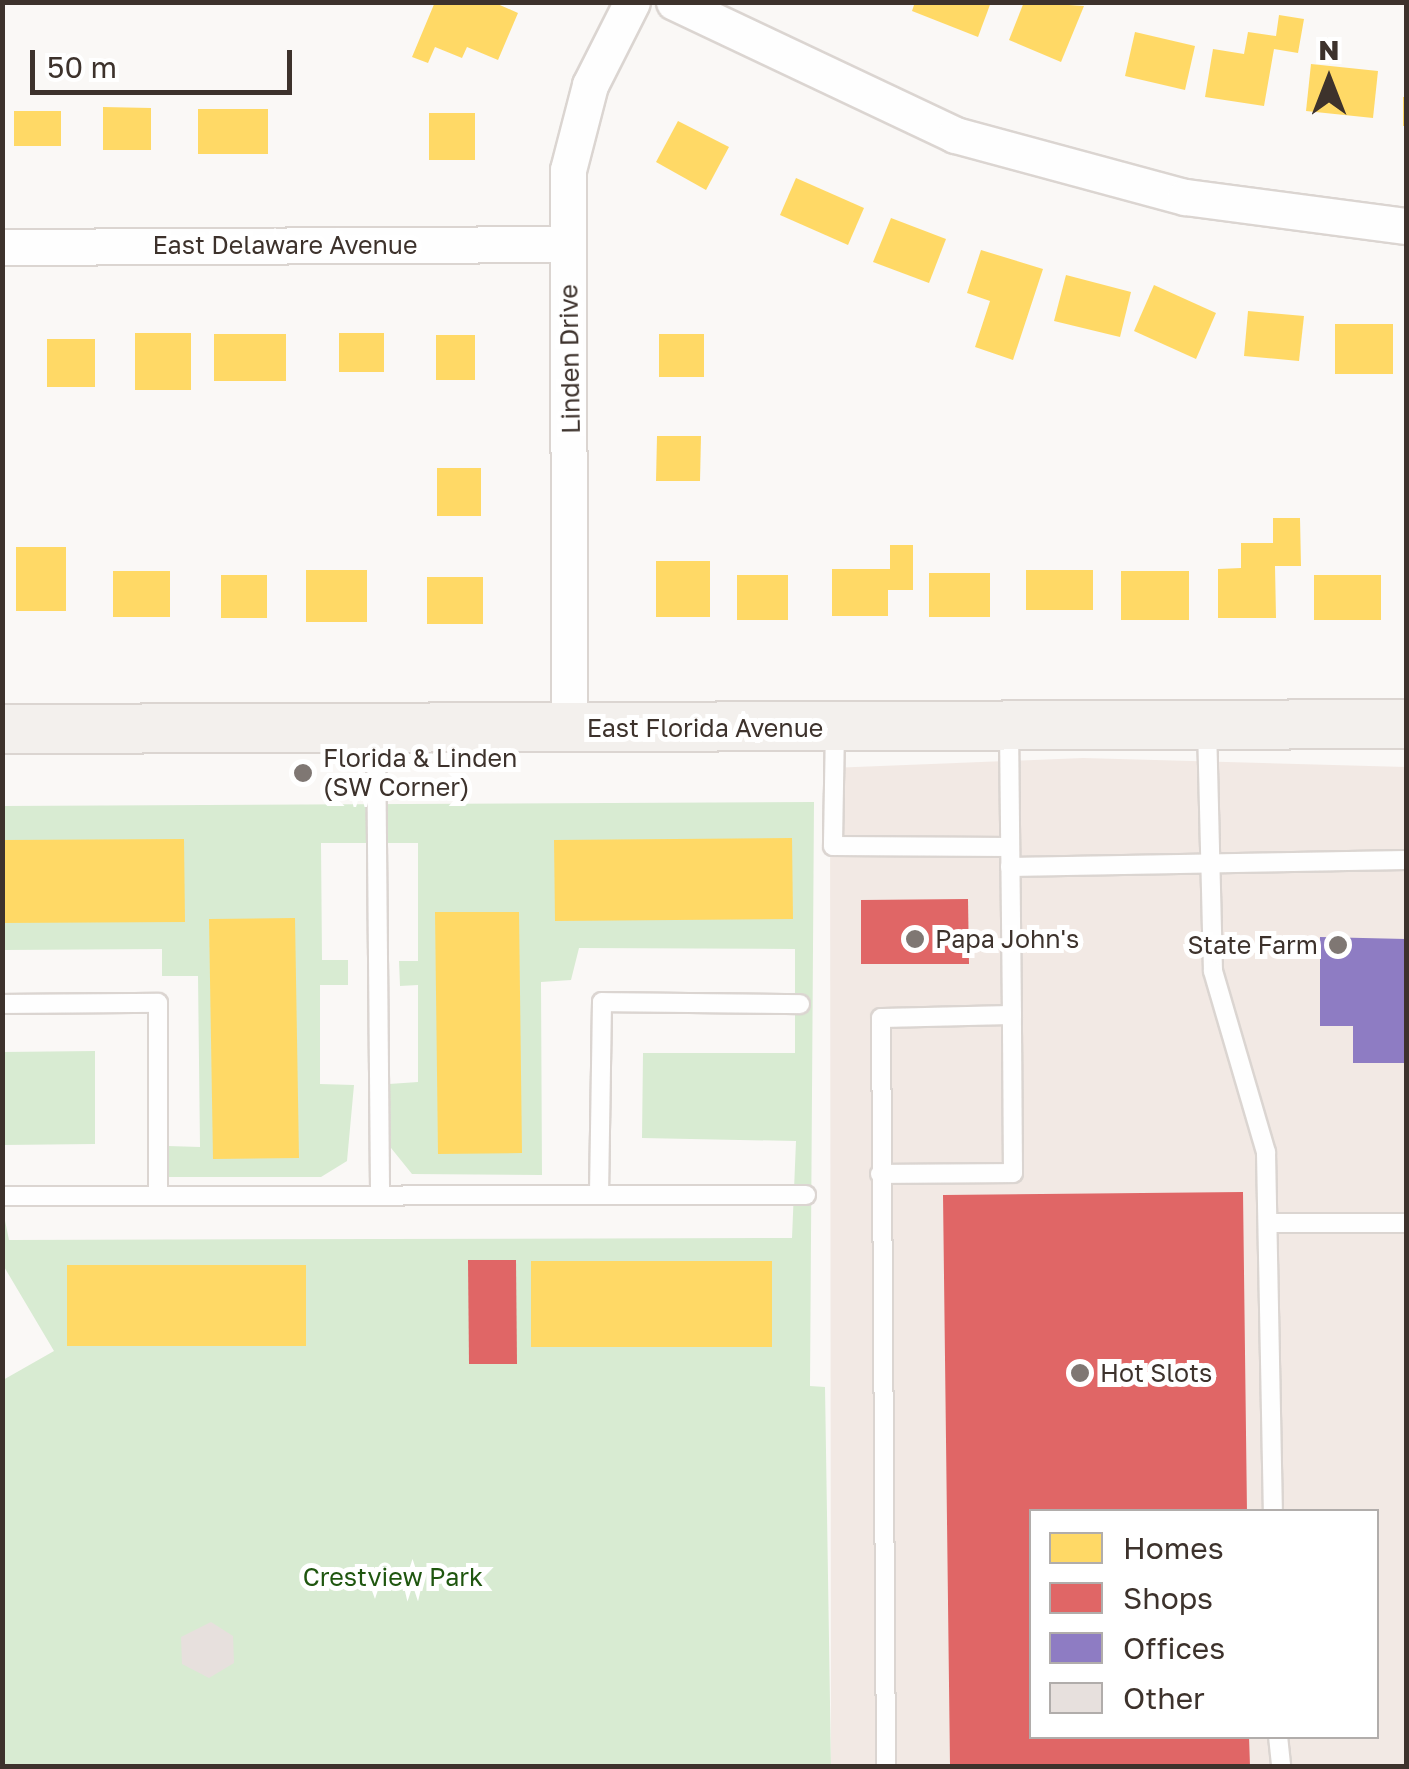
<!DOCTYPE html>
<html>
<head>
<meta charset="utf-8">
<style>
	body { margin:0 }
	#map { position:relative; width:1409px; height:1769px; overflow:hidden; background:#faf8f6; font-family:"Golos Text",sans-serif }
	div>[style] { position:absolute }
	.built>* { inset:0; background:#f2e9e4 }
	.green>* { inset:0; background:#d8ebd2 }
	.homes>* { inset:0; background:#ffd966 }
	.shops>* { inset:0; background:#e06666 }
	.offices>* { inset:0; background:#8e7cc3 }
	.building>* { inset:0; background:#e7e0dd }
	.roads { filter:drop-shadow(2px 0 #dbd5d1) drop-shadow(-2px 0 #dbd5d1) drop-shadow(0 2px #dbd5d1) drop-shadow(0 -2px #dbd5d1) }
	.lane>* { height:18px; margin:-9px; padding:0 9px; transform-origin:9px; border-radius:9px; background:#fefefe }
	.street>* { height:35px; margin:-17.5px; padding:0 17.5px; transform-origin:17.5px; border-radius:17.5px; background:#fefefe }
	.secondary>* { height:48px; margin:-24px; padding:0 24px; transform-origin:24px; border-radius:24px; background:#f3f0ed }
	.dots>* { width:28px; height:28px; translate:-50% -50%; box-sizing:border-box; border:5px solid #fff; border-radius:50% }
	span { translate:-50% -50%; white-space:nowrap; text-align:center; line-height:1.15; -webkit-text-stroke:10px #fff; paint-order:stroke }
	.street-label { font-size:25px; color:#3d322c }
	.poi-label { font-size:25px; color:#3d322c }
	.left { translate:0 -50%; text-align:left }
	.right { translate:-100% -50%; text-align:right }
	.park-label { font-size:25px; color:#1f560f }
	.frame { position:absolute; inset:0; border:5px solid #3d322c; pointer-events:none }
	.legend { position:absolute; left:1029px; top:1509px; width:350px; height:230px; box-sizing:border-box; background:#fff; border:2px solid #b1adab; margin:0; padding:12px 18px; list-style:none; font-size:30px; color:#3d322c }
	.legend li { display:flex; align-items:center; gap:20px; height:50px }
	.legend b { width:50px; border:2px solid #b1adab }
	.north { position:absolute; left:1279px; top:30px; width:100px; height:100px; -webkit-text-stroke:8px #fff; paint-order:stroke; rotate:0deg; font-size:28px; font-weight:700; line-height:40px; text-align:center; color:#3d322c }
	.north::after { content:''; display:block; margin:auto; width:35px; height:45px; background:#3d322c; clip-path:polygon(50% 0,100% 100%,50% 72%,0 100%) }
	.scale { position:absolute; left:30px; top:50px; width:262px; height:45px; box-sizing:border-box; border:5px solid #3d322c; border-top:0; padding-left:12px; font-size:30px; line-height:35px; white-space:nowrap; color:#3d322c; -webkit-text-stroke:8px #fff; paint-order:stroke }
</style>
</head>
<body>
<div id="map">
	<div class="built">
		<i style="clip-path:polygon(evenodd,1083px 758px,1406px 767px,1406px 1766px,831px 1766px,830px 768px,1083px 758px,1032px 1512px,1376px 1512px,1376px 1736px,1032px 1736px,1032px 1512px)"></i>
	</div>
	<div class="green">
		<i style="clip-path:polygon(814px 802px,810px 1386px,825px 1387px,831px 1766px,3px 1766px,3px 1380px,54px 1351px,3px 1265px,3px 1211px,9px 1240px,792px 1238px,796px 1141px,642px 1138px,643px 1053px,795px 1053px,795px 949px,579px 948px,571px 980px,541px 982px,542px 1175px,412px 1174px,387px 1143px,389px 1084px,418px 1082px,418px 985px,400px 986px,399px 961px,418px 961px,418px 843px,321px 843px,322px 960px,348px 960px,348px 985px,320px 985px,320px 1084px,354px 1085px,347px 1161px,321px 1177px,169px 1177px,168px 1146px,200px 1147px,198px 976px,162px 976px,162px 949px,3px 950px,3px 806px)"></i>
		<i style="clip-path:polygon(95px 1051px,95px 1144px,3px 1145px,3px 1052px)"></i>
	</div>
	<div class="homes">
		<i style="clip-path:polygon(435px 2px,493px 2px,518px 13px,498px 60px,467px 47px,462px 58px,435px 47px,428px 63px,412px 57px)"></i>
		<i style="clip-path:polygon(915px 2px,991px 2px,978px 37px,912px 11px)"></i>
		<i style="clip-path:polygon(1024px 2px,1084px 6px,1061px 62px,1009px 40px)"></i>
		<i style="clip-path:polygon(1279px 15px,1304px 19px,1298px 53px,1274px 49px,1264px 106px,1205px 97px,1213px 49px,1244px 54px,1248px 32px,1276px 36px)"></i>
		<i style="clip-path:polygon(1135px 32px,1195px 46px,1185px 90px,1125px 76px)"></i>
		<i style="clip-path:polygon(1311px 64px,1378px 71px,1373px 118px,1306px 111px)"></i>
		<i style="clip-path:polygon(1403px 97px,1406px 97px,1406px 126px,1403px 126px)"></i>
		<i style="clip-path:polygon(103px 107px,151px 108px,151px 150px,103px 150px)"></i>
		<i style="clip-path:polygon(198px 109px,268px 109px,268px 154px,198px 154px)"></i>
		<i style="clip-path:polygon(14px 111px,61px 111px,61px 146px,14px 146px)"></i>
		<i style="clip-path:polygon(429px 113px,475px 113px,475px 160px,429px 160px)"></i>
		<i style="clip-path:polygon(678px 121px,729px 147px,706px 190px,656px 162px)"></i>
		<i style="clip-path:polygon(796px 178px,864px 208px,848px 245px,780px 215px)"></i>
		<i style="clip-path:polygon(891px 218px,946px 239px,929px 283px,873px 262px)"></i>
		<i style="clip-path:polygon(981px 250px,1043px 269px,1013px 360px,975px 347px,990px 301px,967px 293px)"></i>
		<i style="clip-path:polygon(1066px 275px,1131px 292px,1120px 337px,1054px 321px)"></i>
		<i style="clip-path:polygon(1154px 285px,1216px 313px,1196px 359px,1134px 331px)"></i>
		<i style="clip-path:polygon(1248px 311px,1304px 316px,1299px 361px,1244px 356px)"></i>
		<i style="clip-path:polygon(1335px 324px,1393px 324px,1393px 374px,1335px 374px)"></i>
		<i style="clip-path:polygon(135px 333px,191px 333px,191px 390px,135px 390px)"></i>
		<i style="clip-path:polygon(339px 333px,384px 333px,384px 372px,339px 372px)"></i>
		<i style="clip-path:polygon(214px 334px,286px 334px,286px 381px,214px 381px)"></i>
		<i style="clip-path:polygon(659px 334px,704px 334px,704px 377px,659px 377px)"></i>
		<i style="clip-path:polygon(436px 335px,475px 335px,475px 380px,436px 380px)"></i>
		<i style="clip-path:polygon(47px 339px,95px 339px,95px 387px,47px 387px)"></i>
		<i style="clip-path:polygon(657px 436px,701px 436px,700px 481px,656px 481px)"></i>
		<i style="clip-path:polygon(437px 468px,481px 468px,481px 516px,437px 516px)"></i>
		<i style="clip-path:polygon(1273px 518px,1300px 518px,1301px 566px,1275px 566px,1276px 618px,1218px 618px,1218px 569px,1241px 568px,1241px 543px,1273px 543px)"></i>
		<i style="clip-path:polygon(890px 545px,913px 545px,913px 590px,888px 590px,888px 616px,832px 616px,832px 569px,890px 569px)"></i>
		<i style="clip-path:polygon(16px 547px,66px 547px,66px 611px,16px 611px)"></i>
		<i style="clip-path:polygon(656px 561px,710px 561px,710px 617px,656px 617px)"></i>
		<i style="clip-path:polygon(306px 570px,367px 570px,367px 622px,306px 622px)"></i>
		<i style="clip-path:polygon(1026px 570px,1093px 570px,1093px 610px,1026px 610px)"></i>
		<i style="clip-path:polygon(113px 571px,170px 571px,170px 617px,113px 617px)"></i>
		<i style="clip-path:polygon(1121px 571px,1189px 571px,1189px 620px,1121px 620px)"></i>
		<i style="clip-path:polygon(929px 573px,990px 573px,990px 617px,929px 617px)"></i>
		<i style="clip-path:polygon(221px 575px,267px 575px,267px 618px,221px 618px)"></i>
		<i style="clip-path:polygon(737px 575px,788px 575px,788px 620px,737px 620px)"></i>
		<i style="clip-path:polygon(1314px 575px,1381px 575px,1381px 620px,1314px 620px)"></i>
		<i style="clip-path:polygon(427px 577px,483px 577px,483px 624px,427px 624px)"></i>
		<i style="clip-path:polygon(792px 838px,793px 919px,555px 921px,554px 840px)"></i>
		<i style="clip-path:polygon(184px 839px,185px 922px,2px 923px,2px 840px)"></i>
		<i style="clip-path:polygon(435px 912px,519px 912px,522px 1153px,438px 1154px)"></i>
		<i style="clip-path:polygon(295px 918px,299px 1158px,213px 1159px,209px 919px)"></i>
		<i style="clip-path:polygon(531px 1261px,772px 1261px,772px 1347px,531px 1347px)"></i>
		<i style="clip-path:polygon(67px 1265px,306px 1265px,306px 1346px,67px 1346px)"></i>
	</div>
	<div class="shops">
		<i style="clip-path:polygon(968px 899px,969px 964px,861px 964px,861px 900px)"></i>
		<i style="clip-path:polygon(1243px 1192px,1247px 1512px,1032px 1512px,1032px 1736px,1249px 1736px,1250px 1766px,950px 1766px,943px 1195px)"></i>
		<i style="clip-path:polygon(468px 1260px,516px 1260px,517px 1364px,469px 1364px)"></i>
	</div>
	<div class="offices">
		<i style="clip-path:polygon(1320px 937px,1406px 939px,1406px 1063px,1353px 1063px,1353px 1026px,1320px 1026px)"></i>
	</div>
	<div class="building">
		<i style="clip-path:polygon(211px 1622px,233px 1636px,234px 1663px,209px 1678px,182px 1664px,181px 1637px)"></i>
	</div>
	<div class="roads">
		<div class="lane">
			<i style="left:1207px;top:726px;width:245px;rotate:88.6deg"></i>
			<i style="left:1213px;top:971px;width:189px;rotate:73.7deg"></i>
			<i style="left:1266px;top:1152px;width:360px;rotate:88.9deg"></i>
			<i style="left:835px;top:728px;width:118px;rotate:91deg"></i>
			<i style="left:833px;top:846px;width:177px;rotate:0.3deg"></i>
			<i style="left:376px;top:729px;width:466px;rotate:89.5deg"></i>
			<i style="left:1010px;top:867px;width:396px;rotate:-1deg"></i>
			<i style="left:2px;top:1004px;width:156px;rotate:-0.4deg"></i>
			<i style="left:158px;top:1003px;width:192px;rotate:90deg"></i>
			<i style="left:880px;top:1174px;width:133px;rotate:-0.4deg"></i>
			<i style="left:1013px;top:1173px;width:158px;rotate:-90.4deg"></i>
			<i style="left:599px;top:1194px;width:192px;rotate:-89.1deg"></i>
			<i style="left:602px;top:1002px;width:198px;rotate:0.6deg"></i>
			<i style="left:2px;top:1196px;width:804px;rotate:-0.07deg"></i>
			<i style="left:1268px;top:1223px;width:138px"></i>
			<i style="left:1278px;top:1736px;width:30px;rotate:84deg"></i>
			<i style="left:886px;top:1766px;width:748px;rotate:-90.38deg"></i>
			<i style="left:881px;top:1018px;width:131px;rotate:-1.3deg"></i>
			<i style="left:1012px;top:1015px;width:289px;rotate:-90.6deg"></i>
		</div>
		<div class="street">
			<i style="left:674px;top:2px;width:311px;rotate:25.3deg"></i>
			<i style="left:955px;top:135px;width:238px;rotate:15.1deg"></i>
			<i style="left:1185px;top:197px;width:223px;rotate:7.5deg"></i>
			<i style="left:2px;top:247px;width:566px;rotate:-0.3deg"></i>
			<i style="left:569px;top:729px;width:559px;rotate:-90.1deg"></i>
			<i style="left:568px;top:170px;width:88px;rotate:-75.5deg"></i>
			<i style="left:590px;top:85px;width:93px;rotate:-63.2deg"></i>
		</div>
		<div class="secondary">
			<i style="left:2px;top:729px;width:1404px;rotate:-0.2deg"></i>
		</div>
	</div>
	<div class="dots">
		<i style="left:303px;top:773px;background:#7f7773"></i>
		<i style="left:915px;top:939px;background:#7f7773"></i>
		<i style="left:1338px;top:945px;background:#7f7773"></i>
		<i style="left:1080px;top:1373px;background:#7f7773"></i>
	</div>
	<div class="street-label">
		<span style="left:285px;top:245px">East Delaware Avenue</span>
		<span style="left:570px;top:359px;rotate:-91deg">Linden Drive</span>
		<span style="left:705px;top:728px">East Florida Avenue</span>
	</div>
	<div class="poi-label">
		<span class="left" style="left:323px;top:773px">Florida &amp; Linden<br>(SW Corner)</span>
		<span class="left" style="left:935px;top:939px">Papa John's</span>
		<span class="right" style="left:1318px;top:945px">State Farm</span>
		<span class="left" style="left:1100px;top:1373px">Hot Slots</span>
	</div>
	<div class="park-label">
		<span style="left:393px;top:1577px">Crestview Park</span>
	</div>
	<div class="frame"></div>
	<ul class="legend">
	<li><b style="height:28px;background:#ffd966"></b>Homes</li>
	<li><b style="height:28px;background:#e06666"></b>Shops</li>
	<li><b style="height:28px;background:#8e7cc3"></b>Offices</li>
	<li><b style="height:28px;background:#e7e0dd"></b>Other</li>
	</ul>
	<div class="north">N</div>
	<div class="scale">50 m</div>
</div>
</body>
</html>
